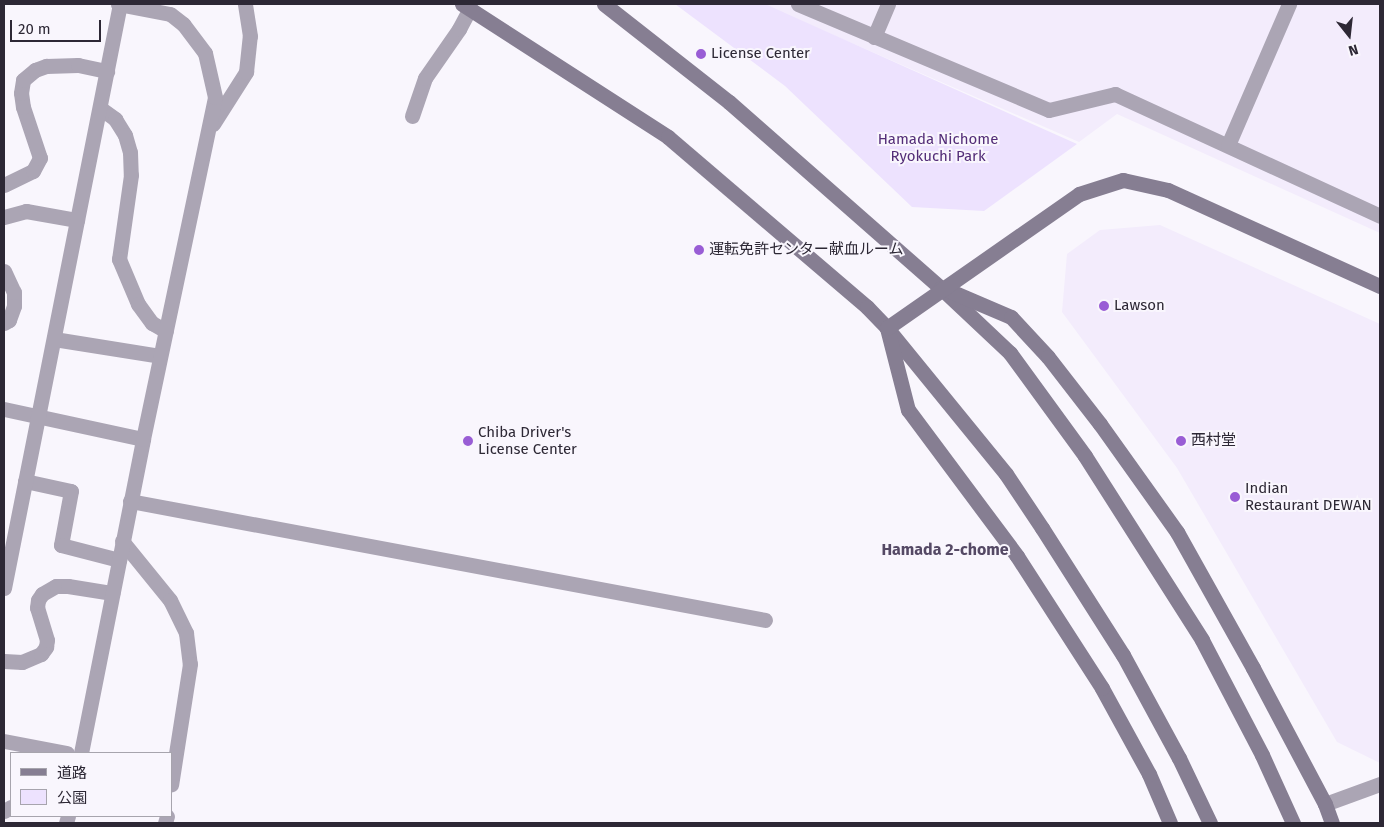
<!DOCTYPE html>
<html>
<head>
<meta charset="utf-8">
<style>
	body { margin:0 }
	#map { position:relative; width:1384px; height:827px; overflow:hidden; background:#f9f6fd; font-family:"Fira Sans","Noto Sans JP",sans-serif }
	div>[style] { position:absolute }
	.built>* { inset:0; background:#f3ecfc }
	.green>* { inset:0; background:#ede2fe }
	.lane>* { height:15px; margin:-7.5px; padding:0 7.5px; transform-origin:7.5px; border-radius:7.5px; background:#aba5b4 }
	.street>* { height:15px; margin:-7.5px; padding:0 7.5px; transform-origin:7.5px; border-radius:7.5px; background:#aba5b4 }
	.secondary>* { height:15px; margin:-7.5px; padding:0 7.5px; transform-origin:7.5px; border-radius:7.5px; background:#867e92 }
	.dots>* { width:14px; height:14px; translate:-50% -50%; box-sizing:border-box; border:2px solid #f9f6fd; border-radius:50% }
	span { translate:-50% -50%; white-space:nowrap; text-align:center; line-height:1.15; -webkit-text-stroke:4px #f9f6fd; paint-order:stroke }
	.poi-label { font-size:15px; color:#2d2835 }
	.left { translate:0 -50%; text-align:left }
	.park-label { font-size:15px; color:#532d78 }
	.neighbourhood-label { font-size:16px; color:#554965; font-weight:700 }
	.frame { position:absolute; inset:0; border:5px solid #2d2835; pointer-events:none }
	.legend { position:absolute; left:10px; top:752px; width:162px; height:65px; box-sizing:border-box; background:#f9f6fd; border:1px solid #a7a4ad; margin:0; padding:6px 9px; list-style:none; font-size:15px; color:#2d2835 }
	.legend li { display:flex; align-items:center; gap:10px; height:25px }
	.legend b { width:25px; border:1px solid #a7a4ad }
	.north { position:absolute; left:1324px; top:10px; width:50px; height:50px; -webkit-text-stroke:4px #f9f6fd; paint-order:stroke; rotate:164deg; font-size:14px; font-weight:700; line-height:20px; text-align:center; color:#2d2835 }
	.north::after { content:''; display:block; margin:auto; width:18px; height:22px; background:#2d2835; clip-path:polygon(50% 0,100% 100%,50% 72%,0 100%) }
	.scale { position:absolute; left:10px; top:20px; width:91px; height:22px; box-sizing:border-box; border:2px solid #2d2835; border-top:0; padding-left:6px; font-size:15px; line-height:18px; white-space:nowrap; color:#2d2835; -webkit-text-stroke:4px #f9f6fd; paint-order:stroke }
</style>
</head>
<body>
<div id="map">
	<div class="built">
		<i style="clip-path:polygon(762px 4px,1380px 4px,1380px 233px,1117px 114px,1079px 142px)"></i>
		<i style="clip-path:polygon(1160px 225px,1380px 324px,1380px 763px,1337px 742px,1177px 468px,1062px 312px,1067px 254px,1100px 230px)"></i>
	</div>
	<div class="green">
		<i style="clip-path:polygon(675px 4px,765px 4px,1077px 144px,984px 211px,912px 207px,785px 86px)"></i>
	</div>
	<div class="lane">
		<i style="left:798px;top:4px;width:272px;rotate:22.9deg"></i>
		<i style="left:1049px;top:110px;width:68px;rotate:-13.6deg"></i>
		<i style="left:1115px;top:94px;width:292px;rotate:24.7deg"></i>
		<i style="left:874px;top:37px;width:36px;rotate:-67deg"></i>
		<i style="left:100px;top:108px;width:19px;rotate:36deg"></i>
		<i style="left:115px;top:119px;width:19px;rotate:58deg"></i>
		<i style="left:125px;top:135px;width:18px;rotate:74deg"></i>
		<i style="left:130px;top:152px;width:23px;rotate:88deg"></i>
		<i style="left:131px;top:175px;width:85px;rotate:98.1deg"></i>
		<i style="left:119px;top:259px;width:49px;rotate:67.1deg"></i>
		<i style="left:138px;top:304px;width:24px;rotate:54deg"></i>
		<i style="left:152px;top:323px;width:16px;rotate:30deg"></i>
		<i style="left:412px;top:116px;width:40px;rotate:-71.1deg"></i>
		<i style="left:425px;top:78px;width:60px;rotate:-55.2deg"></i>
		<i style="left:459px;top:29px;width:24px;rotate:-62deg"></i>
		<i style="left:213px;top:124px;width:62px;rotate:-57.6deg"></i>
		<i style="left:246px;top:72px;width:36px;rotate:-84deg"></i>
		<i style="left:250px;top:36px;width:32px;rotate:-99deg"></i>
		<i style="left:1228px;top:145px;width:154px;rotate:-66.6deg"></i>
		<i style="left:4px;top:185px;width:32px;rotate:-26deg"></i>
		<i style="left:33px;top:171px;width:15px;rotate:-62deg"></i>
		<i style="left:40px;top:158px;width:54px;rotate:-108.4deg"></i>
		<i style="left:23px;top:107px;width:14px;rotate:-98deg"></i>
		<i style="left:21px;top:93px;width:13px;rotate:-81deg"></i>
		<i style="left:23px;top:80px;width:16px;rotate:-40deg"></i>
		<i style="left:35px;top:70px;width:12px;rotate:-20deg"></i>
		<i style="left:46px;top:66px;width:32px;rotate:-2deg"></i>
		<i style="left:78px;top:65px;width:30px;rotate:12deg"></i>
		<i style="left:4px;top:217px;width:23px;rotate:-15deg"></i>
		<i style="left:26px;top:211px;width:52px;rotate:10deg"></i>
		<i style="left:4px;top:271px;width:23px;rotate:65deg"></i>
		<i style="left:14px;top:292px;width:14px;rotate:90deg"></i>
		<i style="left:14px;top:306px;width:15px;rotate:110deg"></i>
		<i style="left:9px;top:320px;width:6px;rotate:149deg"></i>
		<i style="left:54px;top:339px;width:107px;rotate:9.1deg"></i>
		<i style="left:4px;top:409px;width:142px;rotate:12.2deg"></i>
		<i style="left:25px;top:481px;width:47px;rotate:12.3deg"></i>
		<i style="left:71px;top:491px;width:55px;rotate:100.5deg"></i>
		<i style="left:61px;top:545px;width:60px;rotate:14.5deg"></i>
		<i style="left:130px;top:501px;width:646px;rotate:10.61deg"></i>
		<i style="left:122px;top:541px;width:76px;rotate:50.9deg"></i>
		<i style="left:170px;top:600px;width:37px;rotate:64deg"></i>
		<i style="left:186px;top:633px;width:31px;rotate:83deg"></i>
		<i style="left:190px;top:664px;width:122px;rotate:98.9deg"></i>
		<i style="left:4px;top:588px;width:595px;rotate:-78.77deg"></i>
		<i style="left:4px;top:661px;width:18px;rotate:3deg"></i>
		<i style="left:22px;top:662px;width:21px;rotate:-23deg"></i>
		<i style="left:41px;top:654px;width:9px;rotate:-54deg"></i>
		<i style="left:46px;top:647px;width:7px;rotate:-82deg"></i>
		<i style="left:47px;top:640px;width:34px;rotate:-107deg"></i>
		<i style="left:37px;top:608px;width:8px;rotate:-83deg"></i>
		<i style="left:38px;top:600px;width:7px;rotate:-56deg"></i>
		<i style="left:42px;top:594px;width:16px;rotate:-30deg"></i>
		<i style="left:56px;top:586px;width:12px"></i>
		<i style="left:68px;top:586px;width:45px;rotate:9deg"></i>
		<i style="left:4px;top:741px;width:64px;rotate:10.8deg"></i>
		<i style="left:81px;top:753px;width:320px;rotate:-78.8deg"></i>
		<i style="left:143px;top:439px;width:349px;rotate:-78.1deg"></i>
		<i style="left:215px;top:97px;width:45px;rotate:-102.8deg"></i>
		<i style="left:205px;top:53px;width:36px;rotate:-127deg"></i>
		<i style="left:183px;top:24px;width:16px;rotate:-142deg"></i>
		<i style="left:170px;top:14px;width:53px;rotate:-169.1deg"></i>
		<i style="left:4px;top:811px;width:8px;rotate:-30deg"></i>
		<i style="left:66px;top:823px;width:7px;rotate:-74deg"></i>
		<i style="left:165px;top:823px;width:7px;rotate:-74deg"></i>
	</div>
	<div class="street">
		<i style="left:1325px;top:804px;width:59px;rotate:-20deg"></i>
	</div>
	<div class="secondary">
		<i style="left:462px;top:4px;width:245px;rotate:32.8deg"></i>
		<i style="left:668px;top:137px;width:262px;rotate:40.5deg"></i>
		<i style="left:867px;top:307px;width:29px;rotate:46deg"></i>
		<i style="left:887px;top:328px;width:188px;rotate:50.8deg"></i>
		<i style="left:1006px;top:474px;width:65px;rotate:56.3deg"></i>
		<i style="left:1042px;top:528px;width:151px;rotate:57.5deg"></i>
		<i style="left:1123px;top:655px;width:117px;rotate:61.5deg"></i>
		<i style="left:1179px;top:758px;width:72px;rotate:64.5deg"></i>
		<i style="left:604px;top:4px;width:159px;rotate:38.1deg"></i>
		<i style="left:729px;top:102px;width:282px;rotate:41.3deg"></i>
		<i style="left:941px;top:288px;width:95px;rotate:43.3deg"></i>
		<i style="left:1010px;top:353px;width:127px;rotate:53.9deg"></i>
		<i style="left:1085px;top:456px;width:218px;rotate:57.5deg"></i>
		<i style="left:1202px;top:640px;width:130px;rotate:62.4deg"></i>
		<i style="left:1262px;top:755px;width:75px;rotate:65.5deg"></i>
		<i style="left:950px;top:291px;width:66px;rotate:23.1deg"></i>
		<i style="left:1011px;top:317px;width:54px;rotate:47.2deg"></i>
		<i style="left:1048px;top:357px;width:85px;rotate:52.2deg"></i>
		<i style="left:1100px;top:424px;width:133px;rotate:54.5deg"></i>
		<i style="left:1177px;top:532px;width:156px;rotate:60.8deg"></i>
		<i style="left:1253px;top:668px;width:154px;rotate:62.1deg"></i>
		<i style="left:1325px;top:804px;width:20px;rotate:70deg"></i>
		<i style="left:1170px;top:823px;width:53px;rotate:-113.2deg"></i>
		<i style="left:1149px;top:774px;width:98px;rotate:-118.7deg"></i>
		<i style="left:1102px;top:688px;width:157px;rotate:-122.8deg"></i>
		<i style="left:1017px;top:556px;width:182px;rotate:-126.7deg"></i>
		<i style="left:908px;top:410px;width:85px;rotate:-104.4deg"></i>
		<i style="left:887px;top:328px;width:234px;rotate:-34.9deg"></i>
		<i style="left:1079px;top:194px;width:46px;rotate:-17.7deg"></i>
		<i style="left:1123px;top:180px;width:46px;rotate:12.5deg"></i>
		<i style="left:1168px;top:190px;width:233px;rotate:24.4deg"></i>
	</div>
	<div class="dots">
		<i style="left:701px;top:54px;background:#995dd5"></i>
		<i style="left:699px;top:250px;background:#995dd5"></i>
		<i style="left:1104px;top:306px;background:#995dd5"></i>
		<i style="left:468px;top:441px;background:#995dd5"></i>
		<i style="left:1181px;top:441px;background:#995dd5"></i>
		<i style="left:1235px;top:497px;background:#995dd5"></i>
	</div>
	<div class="poi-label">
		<span class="left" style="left:711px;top:54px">License Center</span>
		<span class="left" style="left:709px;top:250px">運転免許センター献血ルーム</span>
		<span class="left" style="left:1114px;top:306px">Lawson</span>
		<span class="left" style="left:478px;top:441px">Chiba Driver's<br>License Center</span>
		<span class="left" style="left:1191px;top:441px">西村堂</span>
		<span class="left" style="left:1245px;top:497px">Indian<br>Restaurant DEWAN</span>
	</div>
	<div class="park-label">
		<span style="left:938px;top:148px">Hamada Nichome<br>Ryokuchi Park</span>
	</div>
	<div class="neighbourhood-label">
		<span style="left:945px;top:550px">Hamada 2-chome</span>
	</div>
	<div class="frame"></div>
	<ul class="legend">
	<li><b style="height:6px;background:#867e92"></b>道路</li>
	<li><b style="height:14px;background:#ede2fe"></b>公園</li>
	</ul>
	<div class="north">N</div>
	<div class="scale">20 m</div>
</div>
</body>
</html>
